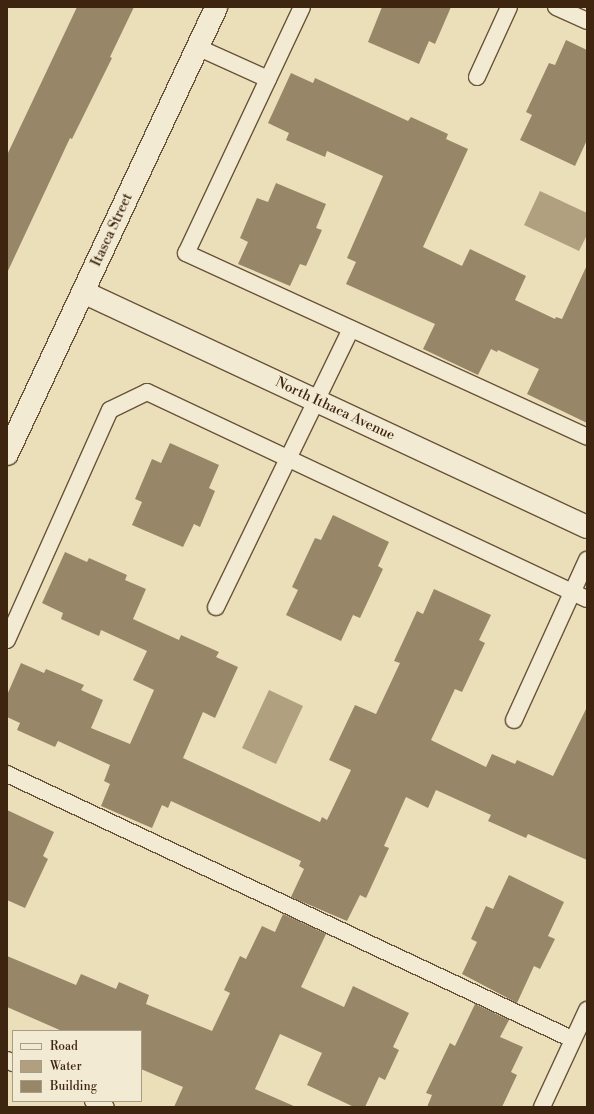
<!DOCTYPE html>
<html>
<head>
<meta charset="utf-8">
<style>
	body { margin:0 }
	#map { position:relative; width:594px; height:1114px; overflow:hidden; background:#ebdfb9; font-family:"Libre Bodoni",serif }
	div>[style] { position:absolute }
	.water>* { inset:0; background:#b0a080 }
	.building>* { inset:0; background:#978668 }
	.roads { filter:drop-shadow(1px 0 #68543a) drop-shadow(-1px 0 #68543a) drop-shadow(0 1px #68543a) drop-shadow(0 -1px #68543a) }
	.lane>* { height:16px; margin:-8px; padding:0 8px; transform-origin:8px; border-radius:8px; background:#f2ead2 }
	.street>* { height:22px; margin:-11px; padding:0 11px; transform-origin:11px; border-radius:11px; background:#f2ead2 }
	span { translate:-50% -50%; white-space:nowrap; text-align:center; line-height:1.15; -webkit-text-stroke:3.5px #f2ead2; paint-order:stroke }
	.street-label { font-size:14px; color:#3d2510 }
	.frame { position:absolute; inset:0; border:8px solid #3d2510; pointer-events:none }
	.legend { position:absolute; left:12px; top:1030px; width:130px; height:72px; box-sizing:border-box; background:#f2ead2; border:1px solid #aa9b84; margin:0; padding:5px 7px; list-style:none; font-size:12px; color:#3d2510 }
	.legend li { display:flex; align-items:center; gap:8px; height:20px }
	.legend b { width:20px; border:1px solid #aa9b84 }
</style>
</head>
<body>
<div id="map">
	<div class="water">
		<i style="clip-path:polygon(540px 191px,587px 213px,587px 235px,579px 251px,524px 225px)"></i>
		<i style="clip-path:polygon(269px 690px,303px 706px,276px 764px,242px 748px)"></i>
	</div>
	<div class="building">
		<i style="clip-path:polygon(77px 7px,134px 7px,110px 57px,112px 58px,72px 139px,70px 138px,7px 273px,7px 155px)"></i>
		<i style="clip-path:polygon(382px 7px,451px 7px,435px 44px,429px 41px,419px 64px,368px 42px)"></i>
		<i style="clip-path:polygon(566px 40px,587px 50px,587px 140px,575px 166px,520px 140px,532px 115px,526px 112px,549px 63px,555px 65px)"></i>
		<i style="clip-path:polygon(291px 73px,313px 83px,315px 78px,408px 121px,411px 117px,448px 134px,446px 139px,468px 149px,423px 247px,462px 266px,470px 249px,526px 276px,515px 300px,555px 319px,556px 317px,562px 319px,587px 265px,587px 423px,527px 394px,539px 369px,498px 350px,497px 352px,491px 349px,478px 375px,423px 349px,435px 324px,346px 284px,356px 262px,347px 258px,383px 176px,327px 151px,325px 157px,286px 140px,289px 133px,268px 123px)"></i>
		<i style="clip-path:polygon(276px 183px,326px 204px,316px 228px,322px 230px,306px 266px,300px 264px,290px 286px,238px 264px,248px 242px,240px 238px,257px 198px,268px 202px)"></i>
		<i style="clip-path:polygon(170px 443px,219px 465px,209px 488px,215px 491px,200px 527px,194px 524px,183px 547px,132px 525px,142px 502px,135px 499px,152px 459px,161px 463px)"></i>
		<i style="clip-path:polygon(333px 515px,389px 542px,378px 566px,383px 569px,360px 618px,353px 615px,341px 641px,286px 615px,298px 590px,292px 587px,315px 538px,321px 540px)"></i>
		<i style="clip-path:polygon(65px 552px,87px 562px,89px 558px,127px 575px,125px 580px,146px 589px,133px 619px,179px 640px,181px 635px,219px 652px,216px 657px,238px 667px,215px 718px,203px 712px,183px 758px,320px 822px,322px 817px,327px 820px,351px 770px,329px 760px,355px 705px,376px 714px,400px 663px,394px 661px,417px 611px,423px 614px,434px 589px,491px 615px,479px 640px,485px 643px,462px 692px,455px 689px,431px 740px,486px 767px,492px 754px,515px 764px,517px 760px,553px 776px,587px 707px,587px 860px,528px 834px,526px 838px,488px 821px,491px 815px,436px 790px,428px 808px,406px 797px,384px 846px,389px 848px,366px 898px,360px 895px,347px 921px,291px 897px,304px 869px,299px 866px,301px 861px,171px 801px,168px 808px,162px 805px,152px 828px,101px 806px,110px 784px,104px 781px,110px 765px,58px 741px,55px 747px,17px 730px,20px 723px,7px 717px,7px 695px,21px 663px,44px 673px,46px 669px,84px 685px,81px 690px,103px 700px,91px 728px,130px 744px,154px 690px,133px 680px,147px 651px,101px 630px,99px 636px,61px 619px,63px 613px,42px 603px)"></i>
		<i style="clip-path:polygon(7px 810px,54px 832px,43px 856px,48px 859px,25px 908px,7px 900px)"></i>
		<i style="clip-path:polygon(509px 875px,564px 902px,548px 936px,555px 939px,540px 969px,534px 966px,517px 1003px,462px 974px,477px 942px,471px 939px,486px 906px,493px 909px)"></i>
		<i style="clip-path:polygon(283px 914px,326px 934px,301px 987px,344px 1007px,353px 986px,409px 1013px,393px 1047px,399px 1050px,385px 1080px,379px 1077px,365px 1107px,354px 1107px,307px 1085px,322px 1053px,280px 1034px,255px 1089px,296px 1107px,174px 1107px,183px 1087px,141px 1069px,141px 1031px,62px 1031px,7px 1007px,7px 956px,76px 985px,81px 974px,116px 989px,119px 982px,149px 995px,146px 1004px,212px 1031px,230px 993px,224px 990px,240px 956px,246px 959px,262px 926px,275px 932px)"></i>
		<i style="clip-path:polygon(475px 1004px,509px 1020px,500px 1037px,523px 1047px,511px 1072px,517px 1075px,502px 1107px,427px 1107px,432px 1095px,426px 1093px,450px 1043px,455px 1046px)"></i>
	</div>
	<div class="roads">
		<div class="lane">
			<i style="left:302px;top:7px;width:272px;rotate:115.2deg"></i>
			<i style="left:186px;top:253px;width:441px;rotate:24.6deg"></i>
			<i style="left:556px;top:7px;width:34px;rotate:24deg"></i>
			<i style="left:197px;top:47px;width:78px;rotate:24.3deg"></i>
			<i style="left:477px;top:77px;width:77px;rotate:-65.4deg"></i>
			<i style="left:216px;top:607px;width:309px;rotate:-64.1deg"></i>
			<i style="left:7px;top:640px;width:252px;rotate:-65.9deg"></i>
			<i style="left:110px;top:410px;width:41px;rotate:-25.9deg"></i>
			<i style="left:147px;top:392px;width:486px;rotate:25.2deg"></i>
			<i style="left:514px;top:720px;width:176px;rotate:-65.5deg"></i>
			<i style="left:7px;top:774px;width:624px;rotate:25.13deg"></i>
			<i style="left:7px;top:1060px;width:7px;rotate:27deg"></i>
			<i style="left:93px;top:1101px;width:14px;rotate:25deg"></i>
			<i style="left:542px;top:1107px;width:107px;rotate:-65.1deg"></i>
		</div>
		<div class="street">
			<i style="left:83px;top:292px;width:556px;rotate:25deg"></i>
			<i style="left:7px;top:454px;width:493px;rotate:-64.9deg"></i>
		</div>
	</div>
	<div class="street-label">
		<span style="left:112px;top:230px;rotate:-65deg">Itasca Street</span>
		<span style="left:335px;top:409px;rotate:25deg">North Ithaca Avenue</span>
	</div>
	<div class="frame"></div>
	<ul class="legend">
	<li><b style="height:5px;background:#f2ead2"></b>Road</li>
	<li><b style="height:11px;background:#b0a080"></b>Water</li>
	<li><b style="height:11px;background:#978668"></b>Building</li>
	</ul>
</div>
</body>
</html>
